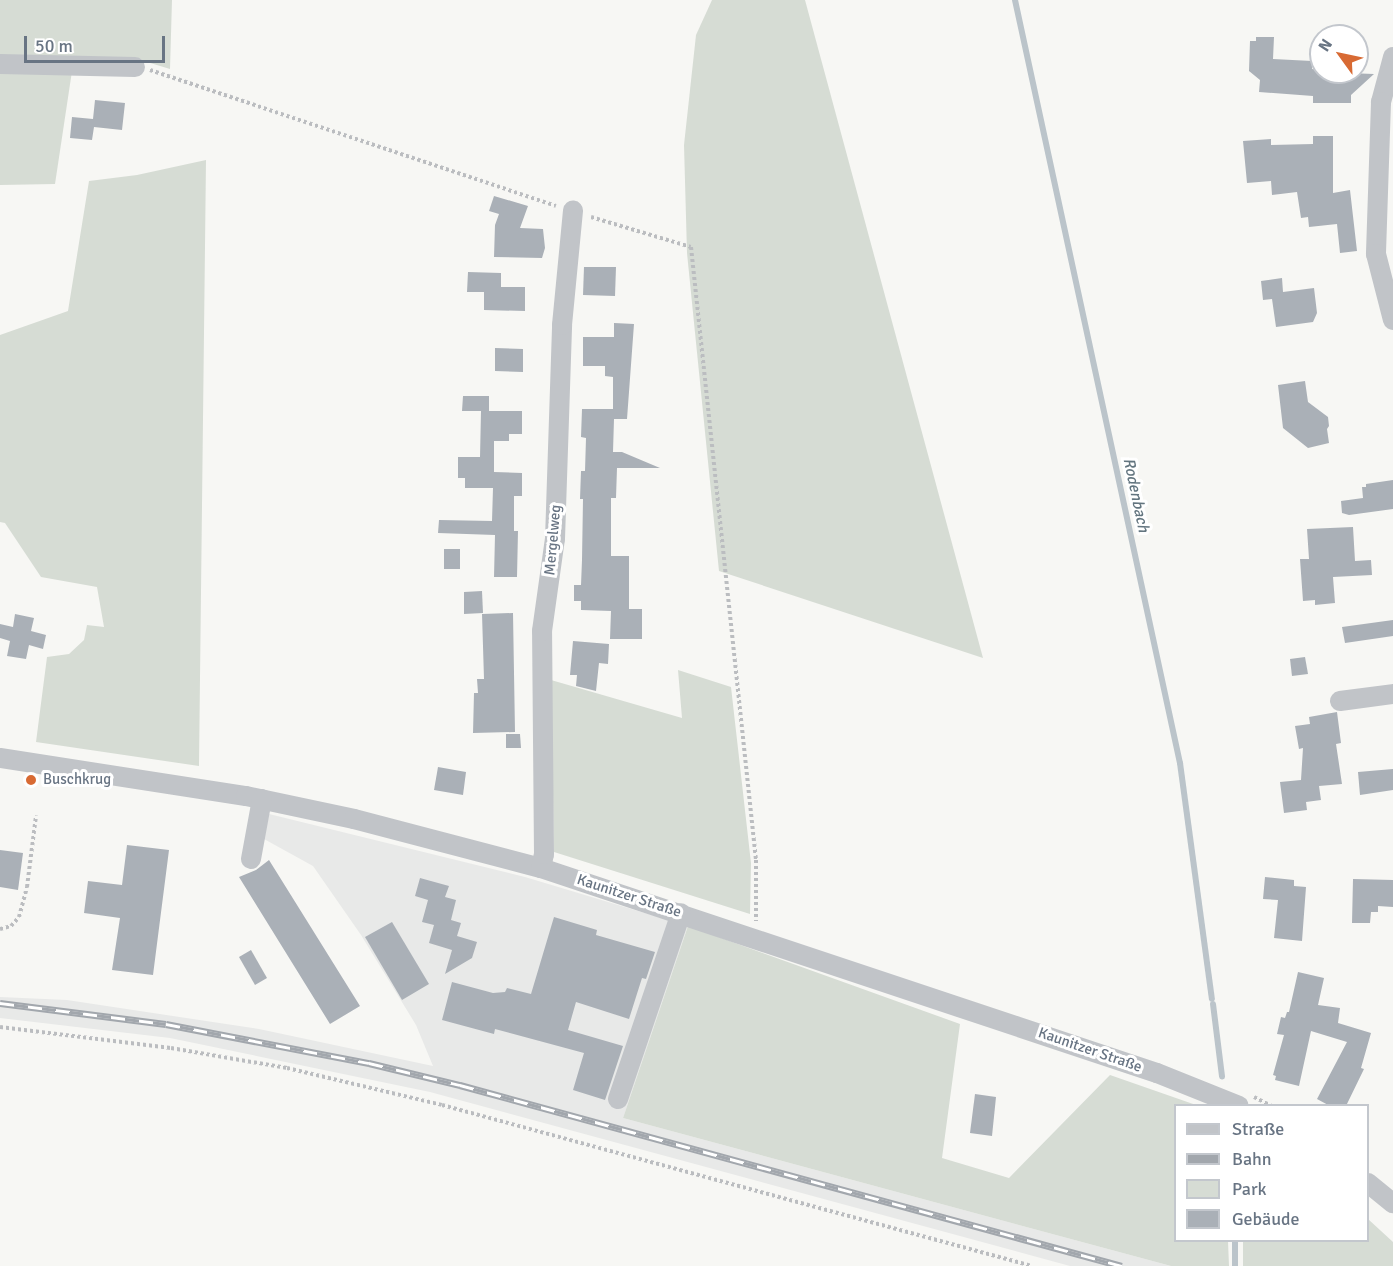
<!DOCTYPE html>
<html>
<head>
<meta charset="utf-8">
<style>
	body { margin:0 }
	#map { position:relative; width:1393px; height:1266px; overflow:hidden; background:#f7f7f4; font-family:Signika,sans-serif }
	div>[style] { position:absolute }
	.built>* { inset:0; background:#e8e9e8 }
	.green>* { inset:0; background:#d6dcd4 }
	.stream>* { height:6px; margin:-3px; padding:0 3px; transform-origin:3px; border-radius:3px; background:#bbc4ca }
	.building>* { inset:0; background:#aab0b7 }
	.path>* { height:4px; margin-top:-2px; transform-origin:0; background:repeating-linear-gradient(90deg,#bbbdc0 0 3px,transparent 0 6px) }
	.minor>* { height:20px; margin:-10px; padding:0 10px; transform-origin:10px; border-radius:10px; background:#c1c4c8 }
	.rail>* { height:7px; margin-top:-3.5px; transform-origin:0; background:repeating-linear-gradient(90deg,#fff 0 14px,#a2a7ad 0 28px); box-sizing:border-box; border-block:2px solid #a2a7ad }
	.dots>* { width:16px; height:16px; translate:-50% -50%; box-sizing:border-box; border:3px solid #fff; border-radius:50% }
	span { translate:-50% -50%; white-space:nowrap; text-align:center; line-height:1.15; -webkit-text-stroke:6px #fff; paint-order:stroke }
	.street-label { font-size:15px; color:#687483 }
	.poi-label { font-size:15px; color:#687483 }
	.left { translate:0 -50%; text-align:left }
	.water-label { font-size:16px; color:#63757f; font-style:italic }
	.legend { position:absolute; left:1174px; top:1104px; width:195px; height:138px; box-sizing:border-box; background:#fff; border:2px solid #c3c7cd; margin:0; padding:8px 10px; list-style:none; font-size:18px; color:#687483 }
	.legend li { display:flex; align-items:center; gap:12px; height:30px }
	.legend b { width:30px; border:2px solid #c3c7cd }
	.north { position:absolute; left:1309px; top:24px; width:60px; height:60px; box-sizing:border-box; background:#fff; border:2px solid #c3c7cd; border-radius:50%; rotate:303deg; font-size:16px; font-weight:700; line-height:24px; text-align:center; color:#687483 }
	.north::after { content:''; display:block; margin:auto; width:21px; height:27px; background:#d86a33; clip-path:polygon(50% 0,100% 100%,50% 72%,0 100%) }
	.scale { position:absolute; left:24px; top:36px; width:141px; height:27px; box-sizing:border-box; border:3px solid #687483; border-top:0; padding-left:8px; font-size:18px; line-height:21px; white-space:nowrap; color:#687483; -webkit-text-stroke:4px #fff; paint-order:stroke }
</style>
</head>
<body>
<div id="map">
	<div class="built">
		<i style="clip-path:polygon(269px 814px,525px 877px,688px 926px,623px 1118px,1171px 1266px,1070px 1266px,430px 1092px,170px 1038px,0 1018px,0 997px,67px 1000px,259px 1029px,433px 1066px,416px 1025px,361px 935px,313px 866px,264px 839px)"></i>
	</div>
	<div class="green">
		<i style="clip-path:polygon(0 0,172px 0,170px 69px,147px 62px,80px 57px,0 56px)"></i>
		<i style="clip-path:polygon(712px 0,805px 0,983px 658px,719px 571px,687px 253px,684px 145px,696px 35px)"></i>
		<i style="clip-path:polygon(72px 71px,55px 184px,0 185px,0 72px)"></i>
		<i style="clip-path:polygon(206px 160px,199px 766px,36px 742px,47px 657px,69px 654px,84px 640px,87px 625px,104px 627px,97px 587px,41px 577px,5px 523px,0 522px,0 335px,68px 311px,89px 181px,137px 175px)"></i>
		<i style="clip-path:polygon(678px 670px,731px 687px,751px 863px,750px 914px,554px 852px,551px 680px,682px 718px)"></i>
		<i style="clip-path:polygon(688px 926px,960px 1024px,942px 1158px,1009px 1178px,1110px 1075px,1196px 1105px,1176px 1106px,1176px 1240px,1228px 1241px,1229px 1266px,1171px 1266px,623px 1118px)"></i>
		<i style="clip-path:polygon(1368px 1219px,1393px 1242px,1393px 1266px,1243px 1266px,1243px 1241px,1368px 1240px)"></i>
	</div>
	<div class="stream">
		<i style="left:1015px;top:0;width:781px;rotate:77.8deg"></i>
		<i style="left:1180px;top:763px;width:238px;rotate:82.3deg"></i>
		<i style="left:1213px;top:1004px;width:73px;rotate:82.9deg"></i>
		<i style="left:1235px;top:1266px;width:26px;rotate:-90deg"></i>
	</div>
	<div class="building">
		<i style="clip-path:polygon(1256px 37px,1274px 37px,1273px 59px,1312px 61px,1312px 69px,1321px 70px,1321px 72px,1374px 74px,1351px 95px,1351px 103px,1313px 103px,1313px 96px,1259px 92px,1260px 80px,1249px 71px,1250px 41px,1256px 41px)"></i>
		<i style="clip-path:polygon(95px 100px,125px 103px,122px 130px,94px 127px,92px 140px,70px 138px,72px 117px,93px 119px)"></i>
		<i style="clip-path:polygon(1313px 136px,1333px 136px,1333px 193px,1350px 190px,1357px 251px,1340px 253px,1337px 224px,1309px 227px,1308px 217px,1301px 218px,1297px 192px,1272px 195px,1271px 181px,1247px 183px,1243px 141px,1271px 139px,1271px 145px,1313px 144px)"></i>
		<i style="clip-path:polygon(494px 196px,528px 206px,520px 228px,543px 229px,545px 248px,542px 258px,494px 257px,495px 225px,499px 214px,489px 211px)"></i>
		<i style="clip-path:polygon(584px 267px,616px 267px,615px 296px,583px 295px)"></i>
		<i style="clip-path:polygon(468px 272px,501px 273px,501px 287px,525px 287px,525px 311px,484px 310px,484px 292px,467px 292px)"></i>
		<i style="clip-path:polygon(1282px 278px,1283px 292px,1314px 288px,1317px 313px,1313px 322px,1276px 327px,1272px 299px,1263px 300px,1261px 281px)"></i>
		<i style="clip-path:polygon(614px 323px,634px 324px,627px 419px,614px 419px,613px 452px,622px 452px,660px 468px,617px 468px,616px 498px,611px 498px,611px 556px,629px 556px,629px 609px,642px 609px,642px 639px,610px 639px,611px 611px,581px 610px,581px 601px,574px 601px,574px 585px,581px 585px,582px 560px,583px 499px,580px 499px,581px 471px,585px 471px,586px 438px,581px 437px,582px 409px,613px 409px,613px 377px,605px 376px,605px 366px,583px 366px,583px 337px,614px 337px)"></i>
		<i style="clip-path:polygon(495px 348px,523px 349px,523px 372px,495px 371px)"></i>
		<i style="clip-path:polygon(1305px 381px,1308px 402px,1328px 417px,1329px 426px,1327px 429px,1329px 443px,1308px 448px,1283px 428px,1278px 385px)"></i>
		<i style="clip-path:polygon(463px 396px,489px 396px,489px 411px,522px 411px,522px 434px,509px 434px,509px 441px,494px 441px,494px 472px,522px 473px,522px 496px,514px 496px,514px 531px,518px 531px,517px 577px,494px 577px,495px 535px,438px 533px,439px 520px,492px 521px,493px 488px,465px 488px,465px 478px,458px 478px,458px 457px,480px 457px,481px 411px,462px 411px)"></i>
		<i style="clip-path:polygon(1393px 480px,1393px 509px,1349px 515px,1342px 513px,1341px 501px,1363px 498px,1362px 487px,1366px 487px,1366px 484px)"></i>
		<i style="clip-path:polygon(1353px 527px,1355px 561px,1371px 560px,1372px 575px,1333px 577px,1335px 603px,1315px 605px,1315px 600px,1303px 601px,1300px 559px,1309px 559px,1307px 529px)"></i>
		<i style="clip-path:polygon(444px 549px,460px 549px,460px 569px,444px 569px)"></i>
		<i style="clip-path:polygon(482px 591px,483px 613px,464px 614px,464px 592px)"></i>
		<i style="clip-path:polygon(513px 613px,515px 732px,473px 733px,474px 693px,478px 693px,477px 679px,484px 679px,482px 614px)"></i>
		<i style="clip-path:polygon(15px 614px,34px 618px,31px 631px,46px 635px,43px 649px,29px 645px,26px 659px,7px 656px,10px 641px,0 638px,0 624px,13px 627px)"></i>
		<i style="clip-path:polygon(1393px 620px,1393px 636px,1345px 643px,1342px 627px)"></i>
		<i style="clip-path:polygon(573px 641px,609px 644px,608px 664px,599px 663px,596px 691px,576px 686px,577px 675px,570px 675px)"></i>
		<i style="clip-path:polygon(1305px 657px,1308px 674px,1292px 676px,1290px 659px)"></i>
		<i style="clip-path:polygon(1337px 712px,1341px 743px,1336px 744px,1342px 784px,1319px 786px,1321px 800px,1306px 802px,1307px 810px,1284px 813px,1280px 782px,1301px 780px,1303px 748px,1299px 749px,1295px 726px,1310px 724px,1309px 717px)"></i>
		<i style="clip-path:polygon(506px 734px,520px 734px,521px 748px,506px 748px)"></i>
		<i style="clip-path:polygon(438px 767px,466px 772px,463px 795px,434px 790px)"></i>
		<i style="clip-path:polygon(1393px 769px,1393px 790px,1360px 795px,1358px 772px)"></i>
		<i style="clip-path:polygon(127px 845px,169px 850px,153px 975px,112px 970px,120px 918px,84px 913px,88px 881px,122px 885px)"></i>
		<i style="clip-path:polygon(0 850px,23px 853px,18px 890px,0 887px)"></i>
		<i style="clip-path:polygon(269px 860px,360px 1006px,330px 1024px,239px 877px,256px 870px)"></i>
		<i style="clip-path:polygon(1265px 877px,1294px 880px,1294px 886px,1306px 887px,1302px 941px,1274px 938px,1278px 900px,1263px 899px)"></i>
		<i style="clip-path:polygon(420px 878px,449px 886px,445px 897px,456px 900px,451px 920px,461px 923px,457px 936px,477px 942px,472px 958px,445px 974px,452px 950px,429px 943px,434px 925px,422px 922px,428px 900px,415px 896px)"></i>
		<i style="clip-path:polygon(1353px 879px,1393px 880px,1393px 907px,1378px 906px,1378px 912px,1371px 912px,1370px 923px,1352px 923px)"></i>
		<i style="clip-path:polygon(554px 917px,597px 930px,596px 935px,655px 952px,646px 979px,642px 978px,629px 1019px,576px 1002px,568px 1030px,623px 1046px,605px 1100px,573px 1090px,584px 1053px,495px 1029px,494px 1034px,442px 1020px,452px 982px,493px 993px,505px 992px,507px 988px,531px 994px)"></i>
		<i style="clip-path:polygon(392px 922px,429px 984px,402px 1000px,365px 937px)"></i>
		<i style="clip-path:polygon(251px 950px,267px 978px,255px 985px,239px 957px)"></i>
		<i style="clip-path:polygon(1298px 972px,1324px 978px,1318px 1005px,1340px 1008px,1338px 1023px,1371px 1033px,1361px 1068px,1364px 1069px,1346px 1106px,1330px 1106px,1317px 1099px,1347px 1042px,1311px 1031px,1299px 1086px,1275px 1080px,1276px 1076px,1273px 1075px,1284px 1035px,1277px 1034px,1281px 1017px,1285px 1018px,1287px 1012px,1289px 1012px)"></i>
		<i style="clip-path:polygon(975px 1094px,996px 1097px,992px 1136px,970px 1133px)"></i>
	</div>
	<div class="path">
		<i style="left:150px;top:70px;width:428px;rotate:18.5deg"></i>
		<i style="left:591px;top:217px;width:104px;rotate:16.7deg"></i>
		<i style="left:691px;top:247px;width:616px;rotate:83.95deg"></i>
		<i style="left:756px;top:860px;width:61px;rotate:90deg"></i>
		<i style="left:0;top:929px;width:11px;rotate:-15deg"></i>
		<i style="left:11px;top:926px;width:12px;rotate:-48deg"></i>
		<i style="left:19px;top:917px;width:31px;rotate:-75deg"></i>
		<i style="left:27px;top:887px;width:72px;rotate:-82.8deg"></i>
		<i style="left:0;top:1027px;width:172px;rotate:7deg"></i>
		<i style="left:171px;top:1048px;width:118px;rotate:9.8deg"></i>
		<i style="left:287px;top:1068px;width:159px;rotate:13.4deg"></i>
		<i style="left:442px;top:1105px;width:612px;rotate:15.26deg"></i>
		<i style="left:1254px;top:1097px;width:20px;rotate:27deg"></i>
	</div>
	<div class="minor">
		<i style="left:1393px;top:57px;width:47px;rotate:104.9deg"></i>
		<i style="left:1381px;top:102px;width:152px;rotate:91.9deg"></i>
		<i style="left:1376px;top:254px;width:68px;rotate:75.6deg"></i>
		<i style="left:0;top:64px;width:135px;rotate:1.3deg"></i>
		<i style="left:1340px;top:701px;width:53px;rotate:-7.5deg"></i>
		<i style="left:0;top:758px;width:249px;rotate:8.8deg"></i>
		<i style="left:246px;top:796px;width:110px;rotate:12deg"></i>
		<i style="left:354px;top:819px;width:193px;rotate:14.7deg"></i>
		<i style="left:541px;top:868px;width:649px;rotate:18.41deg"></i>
		<i style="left:1157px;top:1073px;width:88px;rotate:21.9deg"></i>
		<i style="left:251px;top:859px;width:61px;rotate:-79.6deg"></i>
		<i style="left:541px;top:868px;width:14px;rotate:-78deg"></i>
		<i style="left:544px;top:854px;width:223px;rotate:-90.5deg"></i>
		<i style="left:542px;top:631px;width:93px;rotate:-82deg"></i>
		<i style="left:555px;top:539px;width:214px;rotate:-88.1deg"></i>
		<i style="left:562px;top:325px;width:115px;rotate:-84.5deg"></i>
		<i style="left:618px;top:1099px;width:196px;rotate:-71.3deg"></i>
		<i style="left:1368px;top:1183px;width:32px;rotate:39deg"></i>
	</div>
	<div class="rail">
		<i style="left:0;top:1003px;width:167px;rotate:7.2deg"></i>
		<i style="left:166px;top:1024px;width:207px;rotate:10.9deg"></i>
		<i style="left:369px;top:1063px;width:94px;rotate:13.6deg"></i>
		<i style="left:460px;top:1085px;width:686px;rotate:15.29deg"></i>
	</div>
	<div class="dots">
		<i style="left:31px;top:780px;background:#d86a33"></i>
	</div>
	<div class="street-label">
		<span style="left:553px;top:540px;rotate:-85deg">Mergelweg</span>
		<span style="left:629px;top:896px;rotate:18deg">Kaunitzer Straße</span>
		<span style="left:1090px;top:1050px;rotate:19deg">Kaunitzer Straße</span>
	</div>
	<div class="poi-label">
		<span class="left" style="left:43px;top:780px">Buschkrug</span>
	</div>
	<div class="water-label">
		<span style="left:1136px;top:495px;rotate:78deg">Rodenbach</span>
	</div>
	<ul class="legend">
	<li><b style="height:8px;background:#c1c4c8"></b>Straße</li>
	<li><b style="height:8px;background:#a2a7ad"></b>Bahn</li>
	<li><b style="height:16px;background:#d6dcd4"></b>Park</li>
	<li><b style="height:16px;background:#aab0b7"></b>Gebäude</li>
	</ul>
	<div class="north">N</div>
	<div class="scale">50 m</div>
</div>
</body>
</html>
